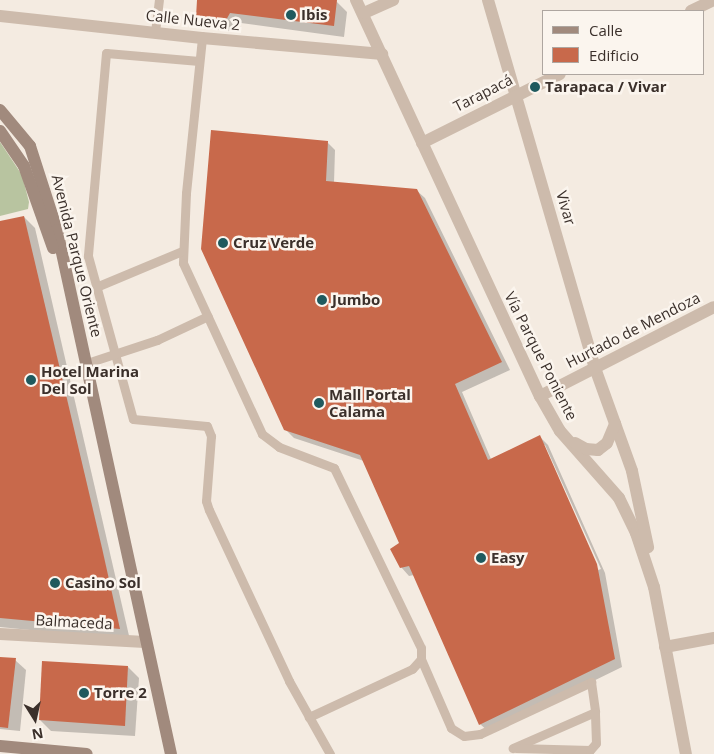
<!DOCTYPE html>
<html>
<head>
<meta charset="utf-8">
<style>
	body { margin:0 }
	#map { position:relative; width:714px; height:754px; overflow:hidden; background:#f4ebe1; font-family:"Open Sans",sans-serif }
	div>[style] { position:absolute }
	.green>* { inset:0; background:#b8c4a0 }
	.shadow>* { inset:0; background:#0003 }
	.building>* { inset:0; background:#c8694b }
	.lane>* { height:9px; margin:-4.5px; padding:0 4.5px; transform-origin:4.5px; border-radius:4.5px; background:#cdbbac }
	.street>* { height:12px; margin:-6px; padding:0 6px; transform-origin:6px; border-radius:6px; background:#cdbbac }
	.secondary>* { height:12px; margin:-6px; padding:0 6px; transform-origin:6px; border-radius:6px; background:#a18a7d }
	.dots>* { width:14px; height:14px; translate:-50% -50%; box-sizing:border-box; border:2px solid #fbf5ee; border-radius:50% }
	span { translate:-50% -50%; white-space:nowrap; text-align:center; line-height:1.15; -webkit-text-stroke:5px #fbf5ee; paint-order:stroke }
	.poi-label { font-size:15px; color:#3b302b; font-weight:700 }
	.left { translate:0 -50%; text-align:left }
	.street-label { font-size:15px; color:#3b302b }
	.legend { position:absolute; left:542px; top:10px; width:162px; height:65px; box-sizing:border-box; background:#fbf5ee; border:1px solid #aea6a0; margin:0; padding:6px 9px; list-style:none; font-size:15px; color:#3b302b }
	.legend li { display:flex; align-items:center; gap:10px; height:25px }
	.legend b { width:25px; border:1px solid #aea6a0 }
	.north { position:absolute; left:10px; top:694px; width:50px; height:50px; -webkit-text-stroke:4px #fbf5ee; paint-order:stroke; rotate:170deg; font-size:14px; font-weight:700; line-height:20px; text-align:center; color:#3b302b }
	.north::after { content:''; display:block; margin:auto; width:18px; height:22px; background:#3b302b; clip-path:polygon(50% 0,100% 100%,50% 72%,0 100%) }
</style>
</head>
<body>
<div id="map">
	<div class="green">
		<i style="clip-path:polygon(0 142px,22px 175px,29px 202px,28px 209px,0 216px)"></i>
	</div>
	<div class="shadow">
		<i style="clip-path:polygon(198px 0,336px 1px,347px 12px,344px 37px,241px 23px,236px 32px,208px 28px,197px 17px)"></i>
		<i style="clip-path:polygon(evenodd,327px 142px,335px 150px,334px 183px,416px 190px,425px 198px,510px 370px,462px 392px,491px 459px,540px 437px,548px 445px,605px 573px,622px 667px,489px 732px,480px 724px,414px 575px,409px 576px,401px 567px,400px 543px,364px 461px,294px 438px,285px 429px,327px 142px,543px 445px,545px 445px,601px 569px,598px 570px,543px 445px)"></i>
		<i style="clip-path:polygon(24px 217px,35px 228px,130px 640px,0 627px,0 222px)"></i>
		<i style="clip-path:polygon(0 658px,15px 660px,26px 670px,20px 731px,0 729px)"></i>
		<i style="clip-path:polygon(128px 667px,139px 678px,135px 736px,51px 731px,40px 720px)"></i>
	</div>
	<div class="building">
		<i style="clip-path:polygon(197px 0,337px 0,334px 26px,230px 13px,225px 22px,196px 17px)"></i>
		<i style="clip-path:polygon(211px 130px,328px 141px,326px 181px,417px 189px,502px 362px,455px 384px,488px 460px,540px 435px,597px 564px,615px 659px,479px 725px,409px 566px,400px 568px,390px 549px,399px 543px,360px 455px,284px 430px,201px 249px)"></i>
		<i style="clip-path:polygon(24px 216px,102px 548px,120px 629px,0 618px,0 221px)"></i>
		<i style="clip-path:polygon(0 657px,16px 658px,8px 728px,0 727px)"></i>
		<i style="clip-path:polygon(42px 661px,128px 666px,125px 726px,39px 720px)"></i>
	</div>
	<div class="lane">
		<i style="left:155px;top:32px;width:32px;rotate:-83deg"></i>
		<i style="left:202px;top:38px;width:156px;rotate:95.9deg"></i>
		<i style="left:186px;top:193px;width:70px;rotate:92.5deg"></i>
		<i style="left:183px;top:263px;width:188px;rotate:65.2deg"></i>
		<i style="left:262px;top:434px;width:21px;rotate:37deg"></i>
		<i style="left:279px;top:447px;width:59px;rotate:20.9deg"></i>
		<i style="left:334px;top:468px;width:200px;rotate:64.2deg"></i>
		<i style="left:421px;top:648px;width:11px;rotate:90deg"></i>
		<i style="left:421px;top:659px;width:13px;rotate:132deg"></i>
		<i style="left:412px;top:669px;width:114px;rotate:155deg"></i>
		<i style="left:199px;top:61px;width:93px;rotate:-175.1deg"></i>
		<i style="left:106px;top:53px;width:204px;rotate:95.1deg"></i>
		<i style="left:88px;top:256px;width:169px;rotate:74.6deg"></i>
		<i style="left:133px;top:419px;width:74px;rotate:5.4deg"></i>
		<i style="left:207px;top:426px;width:11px;rotate:68deg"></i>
		<i style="left:211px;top:436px;width:65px;rotate:94.4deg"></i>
		<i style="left:206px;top:501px;width:9px;rotate:72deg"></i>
		<i style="left:209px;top:510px;width:189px;rotate:64.9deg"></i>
		<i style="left:289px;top:681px;width:84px;rotate:60.7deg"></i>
		<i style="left:96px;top:287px;width:93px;rotate:-22.7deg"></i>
		<i style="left:87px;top:363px;width:74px;rotate:-18.2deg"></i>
		<i style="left:157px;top:340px;width:56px;rotate:-25.2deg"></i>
		<i style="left:421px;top:659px;width:75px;rotate:66.5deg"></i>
		<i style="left:451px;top:728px;width:15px;rotate:32deg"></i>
		<i style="left:464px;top:736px;width:16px;rotate:-7deg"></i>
		<i style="left:480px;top:734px;width:123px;rotate:-25.1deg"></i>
		<i style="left:591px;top:682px;width:30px;rotate:82deg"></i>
		<i style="left:595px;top:712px;width:90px;rotate:156.3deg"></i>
		<i style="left:516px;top:748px;width:74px;rotate:1.5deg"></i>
		<i style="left:590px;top:750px;width:9px;rotate:-49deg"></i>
		<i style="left:596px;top:743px;width:31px;rotate:-92deg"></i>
	</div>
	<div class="street">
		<i style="left:356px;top:0;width:437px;rotate:65.1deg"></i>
		<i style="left:540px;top:396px;width:40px;rotate:60.3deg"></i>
		<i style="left:560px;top:431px;width:89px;rotate:48.6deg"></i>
		<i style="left:619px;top:498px;width:39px;rotate:64deg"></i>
		<i style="left:636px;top:533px;width:57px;rotate:71.6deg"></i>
		<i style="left:654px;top:587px;width:170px;rotate:79.2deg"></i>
		<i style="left:488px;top:0;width:383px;rotate:73.8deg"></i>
		<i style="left:595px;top:368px;width:109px;rotate:70.2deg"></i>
		<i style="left:632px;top:471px;width:78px;rotate:78.1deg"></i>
		<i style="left:691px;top:11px;width:25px;rotate:-26deg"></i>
		<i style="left:364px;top:13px;width:32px;rotate:-24deg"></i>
		<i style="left:0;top:16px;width:203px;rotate:6.2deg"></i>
		<i style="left:202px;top:38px;width:181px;rotate:5.1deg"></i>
		<i style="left:422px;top:143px;width:154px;rotate:-26.6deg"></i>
		<i style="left:540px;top:396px;width:195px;rotate:-27.1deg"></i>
		<i style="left:575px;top:443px;width:13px;rotate:29deg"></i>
		<i style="left:586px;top:449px;width:12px;rotate:5deg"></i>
		<i style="left:598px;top:450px;width:11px;rotate:-38deg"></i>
		<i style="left:607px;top:443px;width:21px;rotate:-67deg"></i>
		<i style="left:0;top:634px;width:145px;rotate:3.2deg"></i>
		<i style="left:665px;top:647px;width:50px;rotate:-10.4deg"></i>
	</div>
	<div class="secondary">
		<i style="left:0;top:110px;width:47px;rotate:50.2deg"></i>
		<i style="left:30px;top:146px;width:88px;rotate:72.2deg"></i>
		<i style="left:57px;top:230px;width:536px;rotate:77.73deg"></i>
		<i style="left:0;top:131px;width:42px;rotate:55.6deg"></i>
		<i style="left:24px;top:166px;width:87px;rotate:70.5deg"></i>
		<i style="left:0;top:746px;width:87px;rotate:5.3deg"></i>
	</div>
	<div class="dots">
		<i style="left:291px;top:15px;background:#1f5a5e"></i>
		<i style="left:535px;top:87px;background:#1f5a5e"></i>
		<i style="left:223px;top:243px;background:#1f5a5e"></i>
		<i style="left:322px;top:300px;background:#1f5a5e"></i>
		<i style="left:31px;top:380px;background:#1f5a5e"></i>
		<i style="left:319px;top:403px;background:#1f5a5e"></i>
		<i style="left:481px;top:558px;background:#1f5a5e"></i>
		<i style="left:55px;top:583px;background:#1f5a5e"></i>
		<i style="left:84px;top:693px;background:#1f5a5e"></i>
	</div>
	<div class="poi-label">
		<span class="left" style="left:301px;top:15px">Ibis</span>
		<span class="left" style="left:545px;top:87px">Tarapaca / Vivar</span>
		<span class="left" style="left:233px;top:243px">Cruz Verde</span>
		<span class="left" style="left:332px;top:300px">Jumbo</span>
		<span class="left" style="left:41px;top:380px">Hotel Marina<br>Del Sol</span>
		<span class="left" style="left:329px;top:403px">Mall Portal<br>Calama</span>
		<span class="left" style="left:491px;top:558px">Easy</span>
		<span class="left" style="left:65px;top:583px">Casino Sol</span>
		<span class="left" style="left:94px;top:693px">Torre 2</span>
	</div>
	<div class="street-label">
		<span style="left:193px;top:20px;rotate:6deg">Calle Nueva 2</span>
		<span style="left:483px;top:93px;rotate:-27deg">Tarapacá</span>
		<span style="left:566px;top:208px;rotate:74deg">Vivar</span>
		<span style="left:77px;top:256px;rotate:76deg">Avenida Parque Oriente</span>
		<span style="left:633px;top:330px;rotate:-27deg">Hurtado de Mendoza</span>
		<span style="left:541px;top:356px;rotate:63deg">Vía Parque Poniente</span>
		<span style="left:74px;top:622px;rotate:3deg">Balmaceda</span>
	</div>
	<ul class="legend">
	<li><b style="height:6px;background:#a18a7d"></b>Calle</li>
	<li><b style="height:14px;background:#c8694b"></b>Edificio</li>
	</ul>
	<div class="north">N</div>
</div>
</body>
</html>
